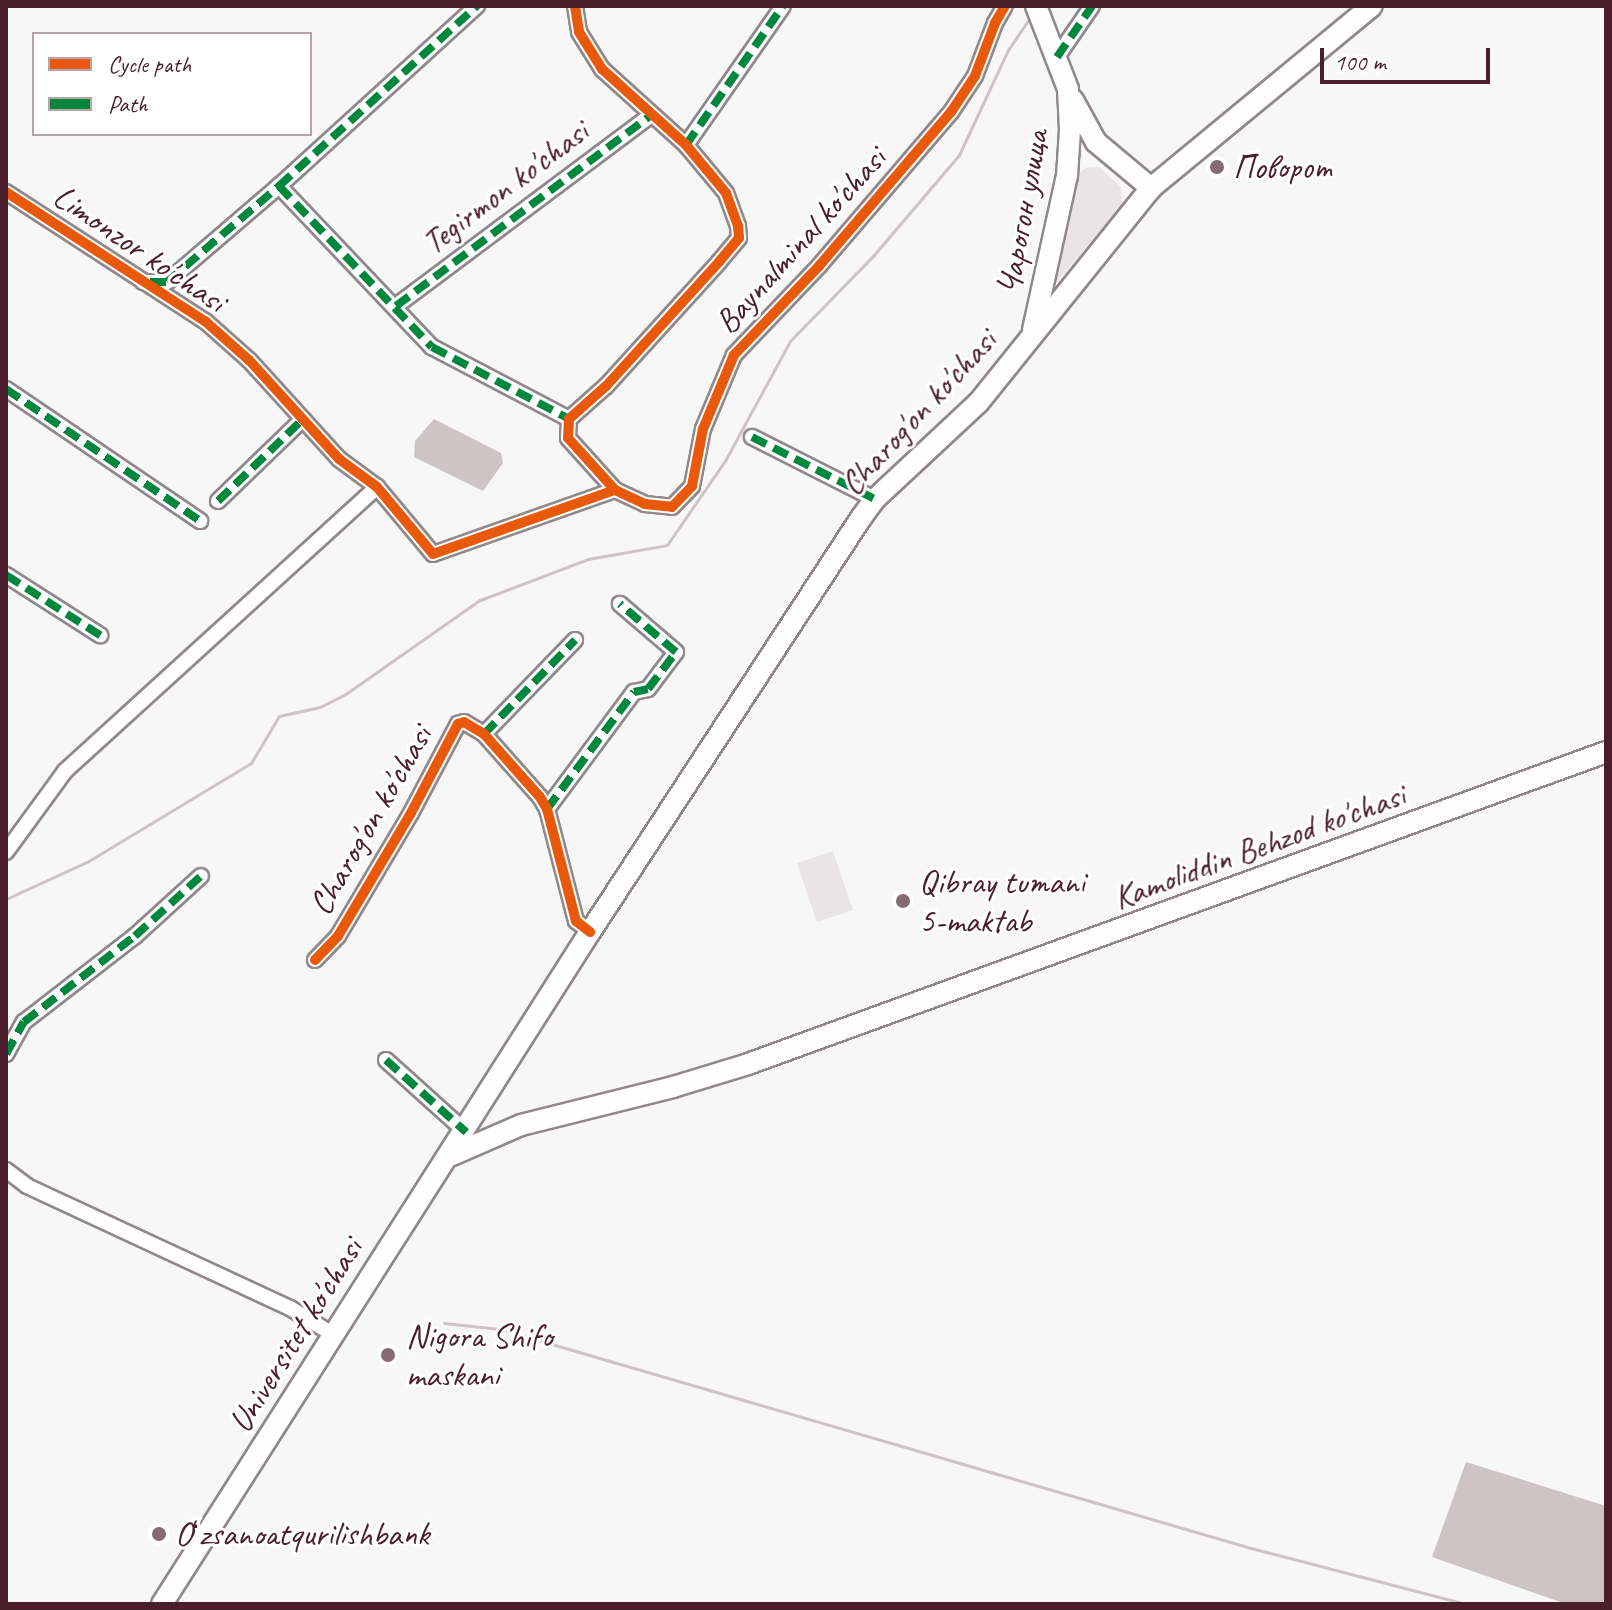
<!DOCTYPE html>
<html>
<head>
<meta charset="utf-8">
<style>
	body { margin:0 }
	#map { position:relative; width:1612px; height:1610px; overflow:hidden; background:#f7f7f7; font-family:Caveat,sans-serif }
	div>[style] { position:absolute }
	.green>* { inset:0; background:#e9e5e6 }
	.water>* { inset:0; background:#cec3c5 }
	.stream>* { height:3px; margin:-1.5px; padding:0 1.5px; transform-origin:1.5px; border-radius:1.5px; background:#cec3c5 }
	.roads { filter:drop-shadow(2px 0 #90888a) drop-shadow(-2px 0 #90888a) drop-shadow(0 2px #90888a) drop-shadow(0 -2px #90888a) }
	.minor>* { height:14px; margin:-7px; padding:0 7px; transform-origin:7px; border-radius:7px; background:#fefefe }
	.secondary>* { height:20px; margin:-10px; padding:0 10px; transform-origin:10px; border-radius:10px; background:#fefefe }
	.quiet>* { height:8px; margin-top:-4px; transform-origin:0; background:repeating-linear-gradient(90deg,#00873e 0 16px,transparent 0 24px) }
	.cycleway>* { height:10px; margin:-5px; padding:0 5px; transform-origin:5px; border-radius:5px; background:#e8590c }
	.dots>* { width:22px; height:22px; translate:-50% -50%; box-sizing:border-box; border:4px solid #fff; border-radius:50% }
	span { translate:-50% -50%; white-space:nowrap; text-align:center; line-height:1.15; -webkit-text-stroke:6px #fff; paint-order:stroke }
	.poi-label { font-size:34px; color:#4a1f2b }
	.left { translate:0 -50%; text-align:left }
	.street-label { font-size:34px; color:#4a1f2b }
	.frame { position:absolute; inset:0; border:8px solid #4a1f2b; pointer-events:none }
	.legend { position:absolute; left:32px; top:32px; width:280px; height:104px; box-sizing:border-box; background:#fff; border:2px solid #b7a5aa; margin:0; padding:10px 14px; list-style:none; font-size:24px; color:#4a1f2b }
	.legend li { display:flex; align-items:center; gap:16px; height:40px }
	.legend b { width:40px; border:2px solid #b7a5aa }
	.scale { position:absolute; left:1320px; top:48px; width:170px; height:36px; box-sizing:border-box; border:4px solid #4a1f2b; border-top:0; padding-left:10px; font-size:24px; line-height:28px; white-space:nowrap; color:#4a1f2b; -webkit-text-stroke:6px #fff; paint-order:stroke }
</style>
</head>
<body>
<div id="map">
	<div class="green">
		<i style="clip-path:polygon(1099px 167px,1121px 187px,1122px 205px,1056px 283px,1078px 174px,1086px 168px)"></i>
		<i style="clip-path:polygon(833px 851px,853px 910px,817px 922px,797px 863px)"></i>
	</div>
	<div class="water">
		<i style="clip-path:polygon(434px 419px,501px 453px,503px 463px,483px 491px,414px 457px,415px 441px)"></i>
		<i style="clip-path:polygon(1466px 1462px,1606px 1506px,1606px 1604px,1566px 1604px,1432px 1557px)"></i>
	</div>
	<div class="stream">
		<i style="left:6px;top:899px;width:89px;rotate:-24.6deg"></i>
		<i style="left:87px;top:862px;width:192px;rotate:-31.1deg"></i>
		<i style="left:251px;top:763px;width:55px;rotate:-59.2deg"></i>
		<i style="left:279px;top:716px;width:42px;rotate:-12.4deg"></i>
		<i style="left:320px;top:707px;width:30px;rotate:-27deg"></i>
		<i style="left:347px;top:693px;width:162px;rotate:-35deg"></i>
		<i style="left:480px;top:600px;width:116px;rotate:-20.8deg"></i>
		<i style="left:588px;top:559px;width:80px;rotate:-10deg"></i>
		<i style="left:667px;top:545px;width:104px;rotate:-55.5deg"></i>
		<i style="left:726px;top:459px;width:134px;rotate:-61.5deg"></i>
		<i style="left:790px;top:341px;width:119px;rotate:-45.7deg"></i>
		<i style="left:873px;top:256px;width:133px;rotate:-49.6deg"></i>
		<i style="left:959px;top:155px;width:116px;rotate:-65deg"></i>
		<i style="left:1008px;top:50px;width:41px;rotate:-55.9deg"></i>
		<i style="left:444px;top:1323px;width:56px;rotate:6.1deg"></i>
		<i style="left:500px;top:1329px;width:782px;rotate:16.26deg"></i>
		<i style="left:1251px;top:1548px;width:222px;rotate:14.6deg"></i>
	</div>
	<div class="roads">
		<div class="minor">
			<i style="left:575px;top:6px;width:26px;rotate:81deg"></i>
			<i style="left:579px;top:32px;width:44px;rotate:58.1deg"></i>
			<i style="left:602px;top:69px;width:113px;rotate:42.1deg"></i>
			<i style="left:686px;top:145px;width:62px;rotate:50.2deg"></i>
			<i style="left:726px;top:193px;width:35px;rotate:70deg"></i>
			<i style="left:738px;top:226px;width:12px;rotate:85deg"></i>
			<i style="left:739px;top:238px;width:31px;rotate:130deg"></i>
			<i style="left:719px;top:262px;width:168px;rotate:132.3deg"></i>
			<i style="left:606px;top:386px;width:50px;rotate:138.3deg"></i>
			<i style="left:569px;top:419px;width:19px;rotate:93deg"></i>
			<i style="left:568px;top:438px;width:70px;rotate:47.9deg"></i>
			<i style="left:615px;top:490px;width:33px;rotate:25deg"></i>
			<i style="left:645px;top:504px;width:27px;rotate:6deg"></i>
			<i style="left:672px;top:507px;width:29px;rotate:-46deg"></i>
			<i style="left:692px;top:486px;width:58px;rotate:-79.1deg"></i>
			<i style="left:703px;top:429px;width:80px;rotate:-67.3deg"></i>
			<i style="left:734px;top:355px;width:123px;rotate:-46.3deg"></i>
			<i style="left:819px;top:266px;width:203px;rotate:-49.4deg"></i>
			<i style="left:951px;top:112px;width:43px;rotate:-56.3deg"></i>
			<i style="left:975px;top:76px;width:57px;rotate:-69.3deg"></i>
			<i style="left:995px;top:23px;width:20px;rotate:-60deg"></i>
			<i style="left:1057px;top:57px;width:62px;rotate:-55.5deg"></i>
			<i style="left:686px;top:145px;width:169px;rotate:-55.1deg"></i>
			<i style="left:279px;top:186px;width:222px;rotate:46.5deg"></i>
			<i style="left:432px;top:347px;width:155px;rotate:27.7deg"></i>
			<i style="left:6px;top:192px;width:237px;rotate:33deg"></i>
			<i style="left:205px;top:321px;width:59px;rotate:41.6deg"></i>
			<i style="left:249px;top:360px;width:134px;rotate:47.7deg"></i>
			<i style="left:339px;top:459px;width:47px;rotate:36.4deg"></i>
			<i style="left:377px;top:487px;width:87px;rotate:50.1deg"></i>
			<i style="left:433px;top:554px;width:193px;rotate:-19.4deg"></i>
			<i style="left:143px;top:282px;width:24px"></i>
			<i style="left:167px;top:282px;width:148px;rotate:-40.6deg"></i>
			<i style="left:279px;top:186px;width:268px;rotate:-42.3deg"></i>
			<i style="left:396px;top:306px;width:319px;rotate:-36.8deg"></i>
			<i style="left:6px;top:389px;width:235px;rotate:34.2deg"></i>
			<i style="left:752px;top:437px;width:138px;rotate:26.8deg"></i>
			<i style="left:218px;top:501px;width:118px;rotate:-44deg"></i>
			<i style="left:6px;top:575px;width:112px;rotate:32.6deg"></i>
			<i style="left:484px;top:734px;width:131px;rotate:-45.9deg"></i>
			<i style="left:547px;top:809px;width:146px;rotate:-53.4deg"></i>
			<i style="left:634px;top:692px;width:14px;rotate:-12deg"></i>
			<i style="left:648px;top:689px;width:46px;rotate:-52.9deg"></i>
			<i style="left:676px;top:652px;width:74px;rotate:-139.4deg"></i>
			<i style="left:6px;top:852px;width:100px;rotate:-53.9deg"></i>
			<i style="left:65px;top:771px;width:422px;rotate:-42.3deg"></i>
			<i style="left:315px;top:960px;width:33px;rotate:-46deg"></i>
			<i style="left:338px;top:936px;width:143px;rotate:-59.3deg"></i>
			<i style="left:411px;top:813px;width:101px;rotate:-62.2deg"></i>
			<i style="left:458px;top:724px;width:6px;rotate:-18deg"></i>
			<i style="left:464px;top:722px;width:23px;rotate:31deg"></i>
			<i style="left:484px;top:734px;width:84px;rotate:48.4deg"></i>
			<i style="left:540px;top:797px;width:14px;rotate:60deg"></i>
			<i style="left:547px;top:809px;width:116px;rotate:75.5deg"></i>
			<i style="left:576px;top:921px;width:18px;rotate:38deg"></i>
			<i style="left:6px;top:1054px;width:37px;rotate:-61deg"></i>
			<i style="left:24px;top:1022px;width:140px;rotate:-37.8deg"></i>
			<i style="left:135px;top:936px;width:89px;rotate:-42.3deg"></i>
			<i style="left:386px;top:1060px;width:108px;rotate:42deg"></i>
			<i style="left:6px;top:1170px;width:26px;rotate:37deg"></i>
			<i style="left:27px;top:1186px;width:290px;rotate:24.9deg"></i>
			<i style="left:290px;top:1308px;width:52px;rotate:31.5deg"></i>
		</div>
		<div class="secondary">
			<i style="left:1073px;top:100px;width:48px;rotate:61.3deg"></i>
			<i style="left:1096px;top:142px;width:72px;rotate:39.9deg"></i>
			<i style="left:1033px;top:330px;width:158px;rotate:-77.6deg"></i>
			<i style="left:1067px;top:176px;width:46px;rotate:-86.3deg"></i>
			<i style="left:1070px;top:130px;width:41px;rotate:-92.8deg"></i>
			<i style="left:1068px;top:89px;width:89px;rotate:-111.1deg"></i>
			<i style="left:452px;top:1155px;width:75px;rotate:-23.5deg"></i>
			<i style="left:521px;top:1125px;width:157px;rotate:-14deg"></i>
			<i style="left:673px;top:1087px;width:78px;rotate:-17deg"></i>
			<i style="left:748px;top:1064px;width:913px;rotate:-19.98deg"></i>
			<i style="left:162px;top:1604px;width:797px;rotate:-57.51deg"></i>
			<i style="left:590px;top:932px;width:495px;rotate:-56.8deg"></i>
			<i style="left:861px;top:518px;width:24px;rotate:-54deg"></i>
			<i style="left:875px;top:499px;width:142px;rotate:-43deg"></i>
			<i style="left:979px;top:402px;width:275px;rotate:-51.2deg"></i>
			<i style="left:1151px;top:188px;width:286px;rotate:-39.5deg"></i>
		</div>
	</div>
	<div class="quiet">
		<i style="left:1057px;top:57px;width:62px;rotate:-55.5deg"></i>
		<i style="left:686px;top:145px;width:169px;rotate:-55.1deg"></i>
		<i style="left:279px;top:186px;width:222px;rotate:46.5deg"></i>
		<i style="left:432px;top:347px;width:155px;rotate:27.7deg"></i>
		<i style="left:150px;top:282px;width:17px"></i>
		<i style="left:167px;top:282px;width:148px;rotate:-40.6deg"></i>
		<i style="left:279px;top:186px;width:268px;rotate:-42.3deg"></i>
		<i style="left:396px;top:306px;width:319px;rotate:-36.8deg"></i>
		<i style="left:6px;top:389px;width:235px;rotate:34.2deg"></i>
		<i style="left:752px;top:437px;width:138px;rotate:26.8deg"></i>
		<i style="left:218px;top:501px;width:118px;rotate:-44deg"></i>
		<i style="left:6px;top:575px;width:112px;rotate:32.6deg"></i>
		<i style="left:484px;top:734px;width:131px;rotate:-45.9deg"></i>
		<i style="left:547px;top:809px;width:146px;rotate:-53.4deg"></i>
		<i style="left:634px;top:692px;width:14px;rotate:-12deg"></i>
		<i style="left:648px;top:689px;width:46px;rotate:-52.9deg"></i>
		<i style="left:676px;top:652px;width:74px;rotate:-139.4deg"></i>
		<i style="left:6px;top:1054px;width:37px;rotate:-61deg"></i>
		<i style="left:24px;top:1022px;width:140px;rotate:-37.8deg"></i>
		<i style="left:135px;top:936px;width:89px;rotate:-42.3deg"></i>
		<i style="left:386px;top:1060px;width:108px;rotate:42deg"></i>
	</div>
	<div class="cycleway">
		<i style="left:575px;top:6px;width:26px;rotate:81deg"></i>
		<i style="left:579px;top:32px;width:44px;rotate:58.1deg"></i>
		<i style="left:602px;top:69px;width:113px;rotate:42.1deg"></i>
		<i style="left:686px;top:145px;width:62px;rotate:50.2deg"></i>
		<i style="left:726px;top:193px;width:35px;rotate:70deg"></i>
		<i style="left:738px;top:226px;width:12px;rotate:85deg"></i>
		<i style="left:739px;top:238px;width:31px;rotate:130deg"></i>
		<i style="left:719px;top:262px;width:168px;rotate:132.3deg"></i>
		<i style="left:606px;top:386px;width:50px;rotate:138.3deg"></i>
		<i style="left:569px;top:419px;width:19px;rotate:93deg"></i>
		<i style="left:568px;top:438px;width:70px;rotate:47.9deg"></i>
		<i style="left:615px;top:490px;width:33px;rotate:25deg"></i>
		<i style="left:645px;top:504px;width:27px;rotate:6deg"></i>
		<i style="left:672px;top:507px;width:29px;rotate:-46deg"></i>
		<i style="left:692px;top:486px;width:58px;rotate:-79.1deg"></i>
		<i style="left:703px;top:429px;width:80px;rotate:-67.3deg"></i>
		<i style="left:734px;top:355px;width:123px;rotate:-46.3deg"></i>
		<i style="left:819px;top:266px;width:203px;rotate:-49.4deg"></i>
		<i style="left:951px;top:112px;width:43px;rotate:-56.3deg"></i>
		<i style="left:975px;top:76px;width:57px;rotate:-69.3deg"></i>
		<i style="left:995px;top:23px;width:20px;rotate:-60deg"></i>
		<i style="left:6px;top:192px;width:237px;rotate:33deg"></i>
		<i style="left:205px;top:321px;width:59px;rotate:41.6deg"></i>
		<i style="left:249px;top:360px;width:134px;rotate:47.7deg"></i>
		<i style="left:339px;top:459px;width:47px;rotate:36.4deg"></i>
		<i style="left:377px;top:487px;width:87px;rotate:50.1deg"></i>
		<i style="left:433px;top:554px;width:193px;rotate:-19.4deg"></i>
		<i style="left:315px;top:960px;width:33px;rotate:-46deg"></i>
		<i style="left:338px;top:936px;width:143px;rotate:-59.3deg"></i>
		<i style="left:411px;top:813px;width:101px;rotate:-62.2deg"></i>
		<i style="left:458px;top:724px;width:6px;rotate:-18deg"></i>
		<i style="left:464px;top:722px;width:23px;rotate:31deg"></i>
		<i style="left:484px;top:734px;width:84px;rotate:48.4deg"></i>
		<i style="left:540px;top:797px;width:14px;rotate:60deg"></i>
		<i style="left:547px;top:809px;width:116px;rotate:75.5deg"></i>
		<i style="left:576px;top:921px;width:18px;rotate:38deg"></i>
	</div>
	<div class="dots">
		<i style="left:1217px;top:167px;background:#876b72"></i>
		<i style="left:903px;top:901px;background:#876b72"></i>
		<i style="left:388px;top:1355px;background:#876b72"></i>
		<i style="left:159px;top:1534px;background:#876b72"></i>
	</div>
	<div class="poi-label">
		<span class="left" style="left:1233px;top:167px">Поворот</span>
		<span class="left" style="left:919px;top:901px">Qibray tumani<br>5-maktab</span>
		<span class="left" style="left:406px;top:1355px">Nigora Shifo<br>maskani</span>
		<span class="left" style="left:175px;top:1534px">Oʻzsanoatqurilishbank</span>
	</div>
	<div class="street-label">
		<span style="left:505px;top:187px;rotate:-37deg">Tegirmon ko'chasi</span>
		<span style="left:1022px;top:212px;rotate:-80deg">Чарогон улица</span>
		<span style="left:800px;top:240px;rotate:-48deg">Baynalminal ko'chasi</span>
		<span style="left:140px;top:248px;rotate:34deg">Limonzor ko'chasi</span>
		<span style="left:918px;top:412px;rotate:-47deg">Charog'on ko'chasi</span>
		<span style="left:370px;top:820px;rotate:-60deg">Charog'on ko'chasi</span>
		<span style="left:1259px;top:846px;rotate:-20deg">Kamoliddin Behzod ko'chasi</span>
		<span style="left:295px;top:1335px;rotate:-58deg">Universitet ko'chasi</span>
	</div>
	<div class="frame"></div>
	<ul class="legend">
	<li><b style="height:10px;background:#e8590c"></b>Cycle path</li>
	<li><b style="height:10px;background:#00873e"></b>Path</li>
	</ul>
	<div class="scale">100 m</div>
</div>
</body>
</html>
